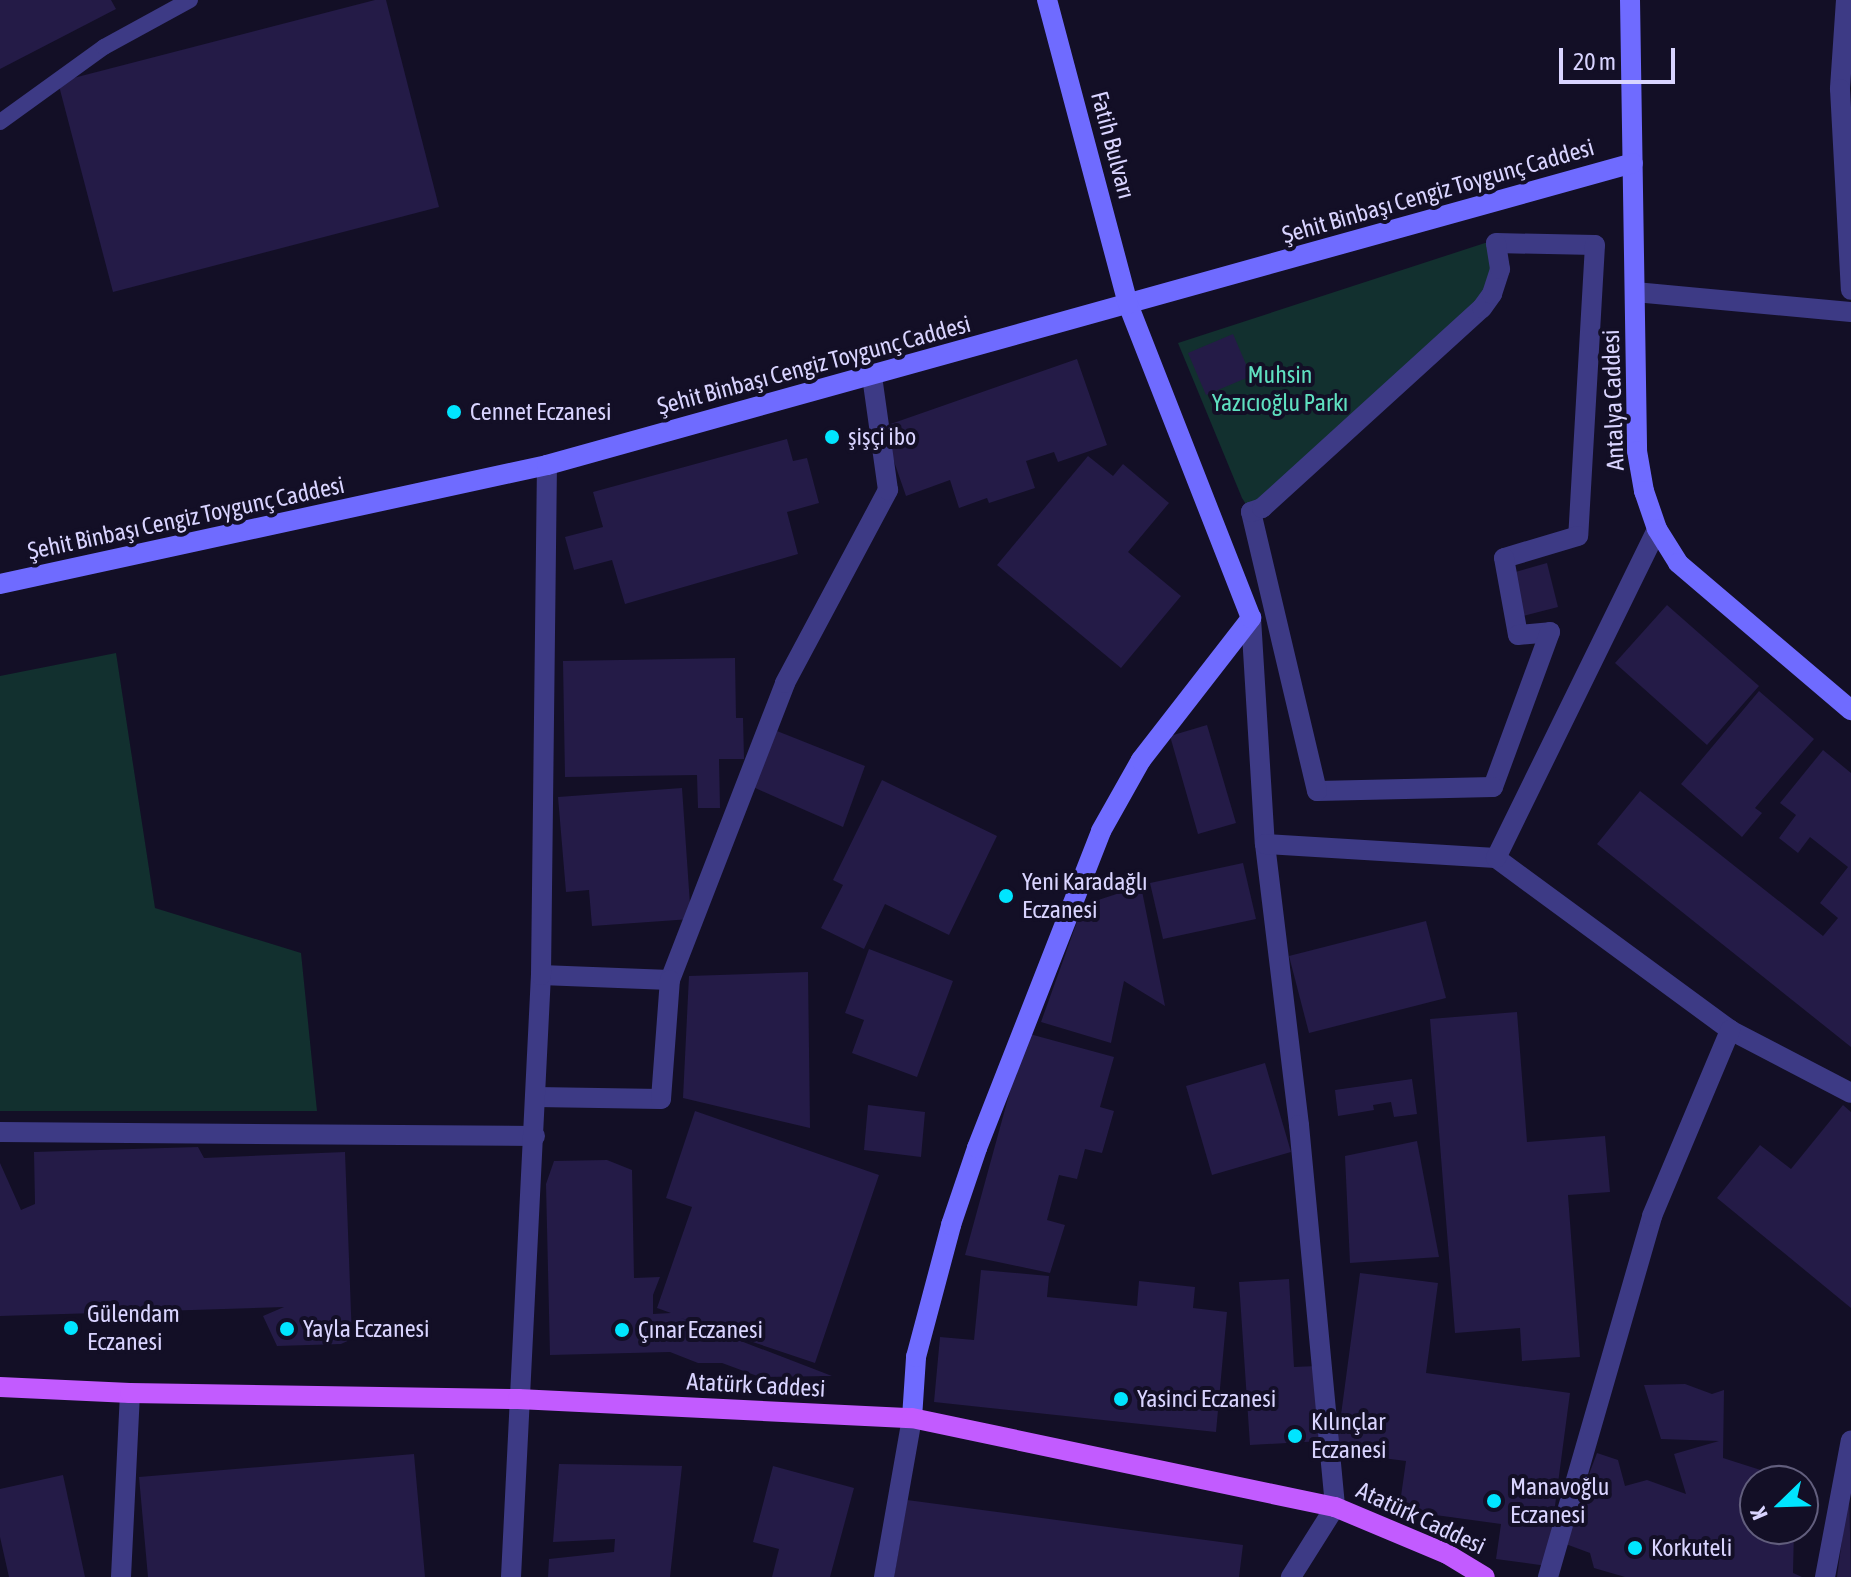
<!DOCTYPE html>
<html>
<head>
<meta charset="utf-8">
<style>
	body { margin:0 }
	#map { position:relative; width:1851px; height:1577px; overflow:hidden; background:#130f26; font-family:"Asap Condensed",sans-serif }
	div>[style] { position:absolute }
	.green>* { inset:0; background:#12302f }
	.building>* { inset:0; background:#241b47 }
	.lane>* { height:16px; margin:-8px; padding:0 8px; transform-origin:8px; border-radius:8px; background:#3d3a85 }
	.street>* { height:20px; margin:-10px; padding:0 10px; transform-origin:10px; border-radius:10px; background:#3d3a85 }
	.secondary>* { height:20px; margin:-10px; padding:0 10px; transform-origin:10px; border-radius:10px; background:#6f6bff }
	.primary>* { height:20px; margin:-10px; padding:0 10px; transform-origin:10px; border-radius:10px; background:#c25bff }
	.dots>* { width:22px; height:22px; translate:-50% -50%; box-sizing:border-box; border:4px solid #130f26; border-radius:50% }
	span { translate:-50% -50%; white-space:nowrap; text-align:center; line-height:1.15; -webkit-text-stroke:8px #130f26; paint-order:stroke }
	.street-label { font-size:24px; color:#d9d4ff }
	.park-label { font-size:24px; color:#5fe0c0 }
	.poi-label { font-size:24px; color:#d9d4ff }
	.left { translate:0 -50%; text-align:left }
	.north { position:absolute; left:1739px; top:1465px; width:80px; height:80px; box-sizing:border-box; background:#130f26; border:2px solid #625e7d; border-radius:50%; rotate:247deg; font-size:22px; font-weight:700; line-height:32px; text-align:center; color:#d9d4ff }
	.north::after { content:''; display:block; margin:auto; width:28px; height:36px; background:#00e5ff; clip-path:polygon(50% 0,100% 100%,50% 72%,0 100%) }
	.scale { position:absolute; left:1559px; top:48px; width:116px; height:36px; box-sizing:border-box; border:4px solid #d9d4ff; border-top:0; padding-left:10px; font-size:24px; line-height:28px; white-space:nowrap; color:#d9d4ff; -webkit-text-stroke:6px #130f26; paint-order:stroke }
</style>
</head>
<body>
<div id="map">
	<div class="green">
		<i style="clip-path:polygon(1485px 243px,1496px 243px,1492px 294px,1251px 512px,1242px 498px,1178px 343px)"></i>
		<i style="clip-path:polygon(116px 653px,155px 908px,301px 953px,317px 1111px,0 1111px,0 676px)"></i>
	</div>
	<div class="building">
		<i style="clip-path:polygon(0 0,111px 0,116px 9px,0 69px)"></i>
		<i style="clip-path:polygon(375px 0,386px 0,439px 207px,113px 292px,58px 82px)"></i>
		<i style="clip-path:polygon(1233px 334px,1251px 376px,1206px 395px,1188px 353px)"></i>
		<i style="clip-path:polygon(1077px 359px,1107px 445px,1058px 462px,1054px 452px,1026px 461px,1035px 488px,989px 503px,987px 498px,959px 508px,950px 480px,906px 496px,882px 427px)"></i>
		<i style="clip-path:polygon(787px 439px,793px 461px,807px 458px,819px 503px,787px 512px,798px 554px,625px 604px,612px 560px,574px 570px,565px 537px,603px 527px,593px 492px)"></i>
		<i style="clip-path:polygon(1088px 456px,1113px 476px,1123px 464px,1169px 503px,1128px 552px,1181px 596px,1121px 668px,997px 565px)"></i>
		<i style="clip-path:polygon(1547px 563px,1558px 607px,1523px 616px,1512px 573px)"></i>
		<i style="clip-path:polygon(1667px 605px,1759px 686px,1707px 745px,1615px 663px)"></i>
		<i style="clip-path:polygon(735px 658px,736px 718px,743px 718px,744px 759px,719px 759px,720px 808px,698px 808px,697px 775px,565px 777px,563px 661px)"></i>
		<i style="clip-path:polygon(1759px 691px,1814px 739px,1755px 808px,1762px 813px,1742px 837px,1681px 784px)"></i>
		<i style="clip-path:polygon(1207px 725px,1236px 823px,1198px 834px,1170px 736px)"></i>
		<i style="clip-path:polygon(777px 731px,865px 766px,843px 827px,753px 787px)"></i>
		<i style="clip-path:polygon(1823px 750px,1851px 773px,1851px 1047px,1597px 844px,1640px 791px,1823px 936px,1838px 918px,1820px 903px,1848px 867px,1810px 837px,1798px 853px,1779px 838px,1796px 815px,1780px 803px)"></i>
		<i style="clip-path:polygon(882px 780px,997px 836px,949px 935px,885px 904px,864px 949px,821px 928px,843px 885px,833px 880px)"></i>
		<i style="clip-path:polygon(682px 788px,691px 919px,592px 926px,589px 890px,566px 892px,558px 797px)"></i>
		<i style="clip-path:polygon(1243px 863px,1256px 919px,1163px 939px,1150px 883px)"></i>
		<i style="clip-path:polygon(1141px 886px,1165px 1006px,1124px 981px,1111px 1043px,1041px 1022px,1083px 905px)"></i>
		<i style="clip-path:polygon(1426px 921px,1446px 998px,1309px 1033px,1289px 956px)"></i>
		<i style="clip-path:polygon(869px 949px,953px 981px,917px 1077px,852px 1053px,864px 1020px,845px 1013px)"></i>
		<i style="clip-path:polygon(808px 972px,810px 1128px,683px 1098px,689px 976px)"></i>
		<i style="clip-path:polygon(1517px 1012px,1527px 1142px,1605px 1136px,1610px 1192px,1568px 1195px,1580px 1357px,1522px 1361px,1520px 1328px,1455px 1333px,1430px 1019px)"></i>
		<i style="clip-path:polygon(1026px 1033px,1114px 1057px,1100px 1107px,1114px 1111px,1102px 1153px,1085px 1149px,1077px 1179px,1059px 1175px,1047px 1220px,1065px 1225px,1050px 1273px,965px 1255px)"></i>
		<i style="clip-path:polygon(1265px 1063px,1291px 1152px,1212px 1175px,1186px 1086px)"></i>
		<i style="clip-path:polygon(1412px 1079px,1417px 1114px,1394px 1117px,1391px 1102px,1373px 1105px,1374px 1110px,1338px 1116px,1335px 1090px)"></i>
		<i style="clip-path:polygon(868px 1105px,925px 1112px,921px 1157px,864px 1150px)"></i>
		<i style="clip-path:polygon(1843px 1105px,1851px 1112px,1851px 1308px,1717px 1198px,1760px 1145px,1791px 1169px)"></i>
		<i style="clip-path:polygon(695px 1111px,879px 1175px,815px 1363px,681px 1318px,832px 1376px,760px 1377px,722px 1363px,698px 1363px,670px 1352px,550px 1355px,546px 1184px,554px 1161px,607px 1160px,632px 1170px,634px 1278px,660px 1277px,653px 1295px,653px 1314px,671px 1313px,657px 1308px,692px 1207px,666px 1198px)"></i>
		<i style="clip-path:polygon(1417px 1141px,1439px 1257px,1350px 1263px,1345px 1156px)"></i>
		<i style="clip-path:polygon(198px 1147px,204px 1158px,345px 1152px,352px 1339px,341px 1344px,277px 1346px,263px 1316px,284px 1307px,0 1316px,0 1163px,21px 1210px,35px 1204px,34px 1152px)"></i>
		<i style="clip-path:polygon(981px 1270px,1049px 1276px,1047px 1297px,1137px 1306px,1139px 1281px,1195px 1287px,1193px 1308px,1227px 1312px,1216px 1432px,934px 1402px,940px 1337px,974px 1340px)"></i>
		<i style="clip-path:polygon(1360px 1273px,1438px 1283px,1426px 1373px,1570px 1393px,1547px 1566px,1496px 1559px,1501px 1524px,1399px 1510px,1406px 1461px,1336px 1452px)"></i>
		<i style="clip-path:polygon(1289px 1279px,1294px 1367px,1317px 1366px,1322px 1441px,1250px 1445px,1239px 1282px)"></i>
		<i style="clip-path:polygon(1685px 1384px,1712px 1394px,1724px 1390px,1723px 1458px,1770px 1473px,1770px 1481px,1755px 1481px,1755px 1529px,1794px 1529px,1793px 1573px,1802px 1577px,1625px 1577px,1594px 1568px,1590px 1553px,1563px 1543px,1597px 1453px,1618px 1460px,1625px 1486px,1647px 1480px,1686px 1494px,1674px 1454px,1719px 1441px,1661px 1439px,1644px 1385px)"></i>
		<i style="clip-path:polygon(414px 1454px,425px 1577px,148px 1577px,139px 1477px)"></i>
		<i style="clip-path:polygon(559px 1464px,682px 1466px,670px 1577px,548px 1577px,549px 1559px,614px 1552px,615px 1539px,553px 1542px)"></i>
		<i style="clip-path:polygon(773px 1466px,854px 1488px,830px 1577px,772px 1577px,779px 1549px,753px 1542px)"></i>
		<i style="clip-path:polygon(63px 1475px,85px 1577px,9px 1577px,0 1537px,0 1489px)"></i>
		<i style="clip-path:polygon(1849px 1488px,1851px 1577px,1837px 1577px)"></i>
		<i style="clip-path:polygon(907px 1500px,1243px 1545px,1239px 1577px,894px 1577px)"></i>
	</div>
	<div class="lane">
		<i style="left:0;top:122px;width:128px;rotate:-35.8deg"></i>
		<i style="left:104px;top:47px;width:98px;rotate:-28.7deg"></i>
	</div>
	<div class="street">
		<i style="left:1846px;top:0;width:89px;rotate:93.9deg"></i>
		<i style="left:1840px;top:89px;width:201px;rotate:86.9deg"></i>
		<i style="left:1496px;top:243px;width:99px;rotate:1.2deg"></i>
		<i style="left:1595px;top:245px;width:291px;rotate:93.3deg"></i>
		<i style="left:1578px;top:536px;width:77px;rotate:163.4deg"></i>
		<i style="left:1504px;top:558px;width:78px;rotate:79.7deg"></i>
		<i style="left:1518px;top:635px;width:32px;rotate:-5deg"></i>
		<i style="left:1550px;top:632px;width:165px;rotate:110.2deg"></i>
		<i style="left:1493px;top:787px;width:176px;rotate:178.7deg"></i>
		<i style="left:1317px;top:791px;width:287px;rotate:-103.3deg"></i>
		<i style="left:1251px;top:512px;width:12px;rotate:-20deg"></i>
		<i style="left:1262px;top:508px;width:297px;rotate:-42.3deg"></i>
		<i style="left:1482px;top:308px;width:17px;rotate:-54deg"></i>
		<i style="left:1492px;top:294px;width:26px;rotate:-72deg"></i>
		<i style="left:1500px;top:269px;width:26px;rotate:-99deg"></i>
		<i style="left:1635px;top:292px;width:217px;rotate:5.3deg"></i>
		<i style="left:1251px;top:618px;width:226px;rotate:86.5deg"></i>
		<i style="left:1265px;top:844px;width:283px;rotate:83.1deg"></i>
		<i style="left:1299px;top:1125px;width:384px;rotate:84.6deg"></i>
		<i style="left:1335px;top:1507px;width:83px;rotate:122.2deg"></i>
		<i style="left:1265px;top:844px;width:231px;rotate:3.5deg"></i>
		<i style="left:1496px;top:858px;width:290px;rotate:36.3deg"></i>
		<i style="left:1730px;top:1030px;width:136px;rotate:27.5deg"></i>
		<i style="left:1496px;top:858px;width:366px;rotate:-63.9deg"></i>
		<i style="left:541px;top:975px;width:129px;rotate:2.2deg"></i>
		<i style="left:670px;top:980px;width:318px;rotate:-68.8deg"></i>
		<i style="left:785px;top:683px;width:219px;rotate:-61.9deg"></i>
		<i style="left:888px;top:490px;width:115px;rotate:-98deg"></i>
		<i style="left:536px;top:1097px;width:125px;rotate:0.9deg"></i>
		<i style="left:661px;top:1099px;width:119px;rotate:-85.7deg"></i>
		<i style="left:0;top:1132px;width:535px;rotate:0.43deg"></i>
		<i style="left:121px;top:1577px;width:184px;rotate:-87.2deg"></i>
		<i style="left:511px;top:1577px;width:603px;rotate:-87.15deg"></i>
		<i style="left:541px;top:975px;width:510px;rotate:-89.33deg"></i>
		<i style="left:884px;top:1577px;width:161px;rotate:-80deg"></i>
		<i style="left:1548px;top:1577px;width:376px;rotate:-73.9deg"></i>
		<i style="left:1652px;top:1216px;width:202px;rotate:-67.2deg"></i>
		<i style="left:1825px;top:1577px;width:139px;rotate:-79.3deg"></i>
	</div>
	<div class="secondary">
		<i style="left:1630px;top:0;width:451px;rotate:89.1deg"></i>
		<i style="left:1637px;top:451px;width:41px;rotate:80.1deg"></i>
		<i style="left:1644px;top:491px;width:40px;rotate:71.1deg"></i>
		<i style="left:1657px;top:529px;width:40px;rotate:58deg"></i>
		<i style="left:1678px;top:563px;width:227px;rotate:40.4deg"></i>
		<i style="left:0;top:584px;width:560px;rotate:-12.27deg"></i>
		<i style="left:547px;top:465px;width:1127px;rotate:-15.54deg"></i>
		<i style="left:912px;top:1418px;width:61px;rotate:-86.2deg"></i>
		<i style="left:916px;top:1357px;width:137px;rotate:-75.1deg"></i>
		<i style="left:951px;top:1225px;width:81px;rotate:-71.3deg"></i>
		<i style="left:977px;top:1148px;width:340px;rotate:-68.6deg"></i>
		<i style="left:1101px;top:831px;width:81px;rotate:-60.6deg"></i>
		<i style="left:1141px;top:760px;width:180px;rotate:-52.2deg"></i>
		<i style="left:1251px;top:618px;width:337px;rotate:-111.4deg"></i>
		<i style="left:1128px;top:304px;width:315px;rotate:-104.9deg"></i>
	</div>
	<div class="primary">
		<i style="left:0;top:1387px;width:130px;rotate:2.6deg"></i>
		<i style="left:130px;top:1393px;width:388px;rotate:0.9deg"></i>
		<i style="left:518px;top:1399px;width:394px;rotate:2.8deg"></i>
		<i style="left:912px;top:1418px;width:432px;rotate:11.9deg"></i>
		<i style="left:1335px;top:1507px;width:121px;rotate:22.8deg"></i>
		<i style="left:1447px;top:1554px;width:44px;rotate:31.2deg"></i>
	</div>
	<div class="dots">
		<i style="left:454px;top:412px;background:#00e5ff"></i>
		<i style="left:832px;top:437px;background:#00e5ff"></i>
		<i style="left:1006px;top:896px;background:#00e5ff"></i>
		<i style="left:71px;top:1328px;background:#00e5ff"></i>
		<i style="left:287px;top:1329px;background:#00e5ff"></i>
		<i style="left:622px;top:1330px;background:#00e5ff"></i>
		<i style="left:1121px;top:1399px;background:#00e5ff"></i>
		<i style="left:1295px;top:1436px;background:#00e5ff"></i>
		<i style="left:1494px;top:1501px;background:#00e5ff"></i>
		<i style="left:1635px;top:1548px;background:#00e5ff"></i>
	</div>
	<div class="street-label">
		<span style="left:1113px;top:145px;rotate:75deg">Fatih Bulvarı</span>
		<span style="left:1438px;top:191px;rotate:-16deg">Şehit Binbaşı Cengiz Toygunç Caddesi</span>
		<span style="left:814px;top:365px;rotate:-15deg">Şehit Binbaşı Cengiz Toygunç Caddesi</span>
		<span style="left:1613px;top:400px;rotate:-92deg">Antalya Caddesi</span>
		<span style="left:186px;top:518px;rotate:-12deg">Şehit Binbaşı Cengiz Toygunç Caddesi</span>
		<span style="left:756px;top:1385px;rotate:3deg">Atatürk Caddesi</span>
		<span style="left:1421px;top:1518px;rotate:25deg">Atatürk Caddesi</span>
	</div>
	<div class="park-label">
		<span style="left:1280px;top:389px">Muhsin<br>Yazıcıoğlu Parkı</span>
	</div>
	<div class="poi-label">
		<span class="left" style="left:470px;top:412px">Cennet Eczanesi</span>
		<span class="left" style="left:848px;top:437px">şişçi ibo</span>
		<span class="left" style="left:1022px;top:896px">Yeni Karadağlı<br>Eczanesi</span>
		<span class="left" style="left:87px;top:1328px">Gülendam<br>Eczanesi</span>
		<span class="left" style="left:303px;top:1329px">Yayla Eczanesi</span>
		<span class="left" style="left:638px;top:1330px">Çınar Eczanesi</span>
		<span class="left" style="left:1137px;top:1399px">Yasinci Eczanesi</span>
		<span class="left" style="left:1311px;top:1436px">Kılınçlar<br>Eczanesi</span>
		<span class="left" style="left:1510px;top:1501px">Manavoğlu<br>Eczanesi</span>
		<span class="left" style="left:1651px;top:1548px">Korkuteli</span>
	</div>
	<div class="north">K</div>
	<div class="scale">20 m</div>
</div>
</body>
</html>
